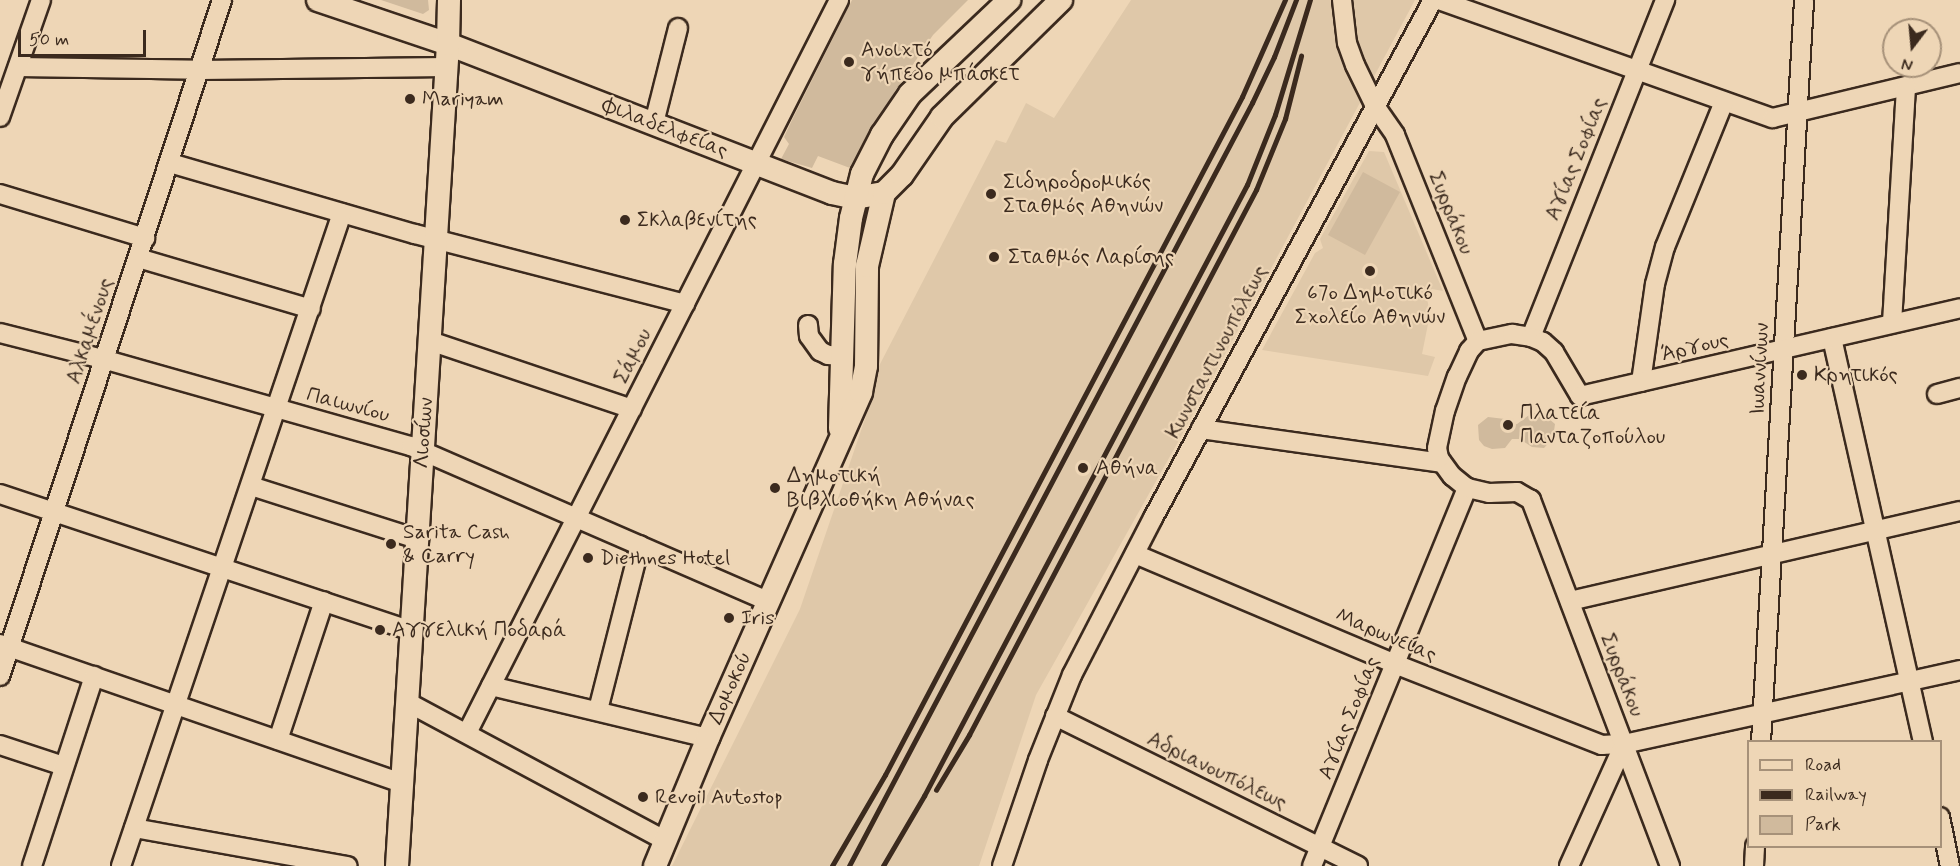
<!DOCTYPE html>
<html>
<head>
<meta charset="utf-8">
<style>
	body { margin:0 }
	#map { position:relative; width:1960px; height:866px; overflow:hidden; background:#eed6b6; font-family:Mynerve,sans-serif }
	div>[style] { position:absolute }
	.built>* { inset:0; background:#dfc8a9 }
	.green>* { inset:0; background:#d0ba9d }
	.roads { filter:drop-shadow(2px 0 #3b2a1e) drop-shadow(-2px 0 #3b2a1e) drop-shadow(0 2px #3b2a1e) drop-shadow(0 -2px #3b2a1e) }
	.minor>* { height:18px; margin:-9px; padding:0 9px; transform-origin:9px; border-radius:9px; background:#eed6b6 }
	.major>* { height:22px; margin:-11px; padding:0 11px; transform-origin:11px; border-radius:11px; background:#eed6b6 }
	.rail>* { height:4.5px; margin:-2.25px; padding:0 2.25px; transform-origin:2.25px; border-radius:2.25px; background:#3b2a1e }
	.dots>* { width:16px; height:16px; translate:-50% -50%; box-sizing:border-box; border:3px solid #eed6b6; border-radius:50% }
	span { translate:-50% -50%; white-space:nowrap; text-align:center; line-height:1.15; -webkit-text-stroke:4.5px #eed6b6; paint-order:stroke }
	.poi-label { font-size:21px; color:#3b2a1e }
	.left { translate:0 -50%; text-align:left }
	.street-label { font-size:21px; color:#3b2a1e }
	.legend { position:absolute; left:1747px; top:740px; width:195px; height:108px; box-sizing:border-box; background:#eed6b6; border:2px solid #a69179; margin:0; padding:8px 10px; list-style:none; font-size:18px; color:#3b2a1e }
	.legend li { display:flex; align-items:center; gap:12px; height:30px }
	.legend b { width:30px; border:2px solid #a69179 }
	.north { position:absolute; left:1882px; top:18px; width:60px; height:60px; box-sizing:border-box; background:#eed6b6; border:2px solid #a69179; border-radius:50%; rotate:196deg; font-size:16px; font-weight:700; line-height:24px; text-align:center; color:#3b2a1e }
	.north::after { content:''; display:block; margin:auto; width:21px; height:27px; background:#3b2a1e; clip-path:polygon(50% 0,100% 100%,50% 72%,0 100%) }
	.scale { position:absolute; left:18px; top:30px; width:128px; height:27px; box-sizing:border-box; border:3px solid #3b2a1e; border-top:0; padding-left:8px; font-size:18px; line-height:21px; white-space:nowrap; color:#3b2a1e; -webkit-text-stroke:4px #eed6b6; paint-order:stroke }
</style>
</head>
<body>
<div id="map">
	<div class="built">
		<i style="clip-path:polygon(1131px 0,1415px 0,1178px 442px,1036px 695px,979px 866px,672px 866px,800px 609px,866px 416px,879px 366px,996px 140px,1006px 143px,1026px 103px,1054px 118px)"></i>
		<i style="clip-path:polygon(1369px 151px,1384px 152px,1443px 291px,1432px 289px,1426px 293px,1430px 314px,1422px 354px,1435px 357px,1428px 376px,1262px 350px,1315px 253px,1323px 248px,1320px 239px)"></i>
	</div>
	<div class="green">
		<i style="clip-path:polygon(381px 0,428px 0,429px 10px,423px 14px)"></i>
		<i style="clip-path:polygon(852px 0,968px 0,933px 35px,895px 91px,860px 163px,850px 168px,818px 156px,812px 168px,781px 159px,789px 144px,784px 137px,792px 120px)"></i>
		<i style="clip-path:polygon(1363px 172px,1400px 192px,1365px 255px,1328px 235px)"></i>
		<i style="clip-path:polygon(1532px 413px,1542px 413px,1555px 424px,1553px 438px,1544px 448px,1532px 447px,1520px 439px,1512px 439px,1505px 448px,1492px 449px,1484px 446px,1479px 440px,1478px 425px,1488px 417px,1505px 419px,1512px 425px,1517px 424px)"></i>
	</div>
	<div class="roads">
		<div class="minor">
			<i style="left:1342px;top:0;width:43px;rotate:83.4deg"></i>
			<i style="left:1347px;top:43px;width:23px;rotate:70deg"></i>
			<i style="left:1355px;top:65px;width:46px;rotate:64deg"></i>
			<i style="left:1375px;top:106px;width:35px;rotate:55deg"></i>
			<i style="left:1395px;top:135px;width:222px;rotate:68.1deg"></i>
			<i style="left:1439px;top:0;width:354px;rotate:19.5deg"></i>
			<i style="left:1773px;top:118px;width:192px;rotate:-13.5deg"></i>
			<i style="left:18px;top:67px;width:182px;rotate:0.9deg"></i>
			<i style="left:200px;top:70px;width:247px;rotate:-0.7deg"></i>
			<i style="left:0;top:117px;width:124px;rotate:-70.7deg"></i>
			<i style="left:654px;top:123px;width:98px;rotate:-75.8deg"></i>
			<i style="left:170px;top:163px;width:255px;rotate:16.2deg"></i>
			<i style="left:415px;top:234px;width:279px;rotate:14.5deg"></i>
			<i style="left:0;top:194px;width:152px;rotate:16.9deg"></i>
			<i style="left:138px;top:258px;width:180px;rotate:16.4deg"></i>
			<i style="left:1892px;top:323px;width:237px;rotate:-86.6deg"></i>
			<i style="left:808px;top:325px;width:11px;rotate:85deg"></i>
			<i style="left:809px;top:336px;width:19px;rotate:54deg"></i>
			<i style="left:820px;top:351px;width:9px;rotate:27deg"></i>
			<i style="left:828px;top:355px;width:16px;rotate:4deg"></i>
			<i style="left:0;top:333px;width:106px;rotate:14.2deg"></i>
			<i style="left:103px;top:359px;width:320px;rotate:15.8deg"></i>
			<i style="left:411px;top:446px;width:391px;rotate:23.5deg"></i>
			<i style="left:1531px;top:337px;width:363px;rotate:-68.3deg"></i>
			<i style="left:1832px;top:338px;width:414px;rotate:77.3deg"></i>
			<i style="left:430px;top:341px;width:213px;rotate:18.6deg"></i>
			<i style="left:1641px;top:382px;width:99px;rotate:-81.9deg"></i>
			<i style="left:1655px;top:284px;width:38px;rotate:-75deg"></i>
			<i style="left:1665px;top:247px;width:157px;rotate:-67.9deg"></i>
			<i style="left:1937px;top:394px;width:24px;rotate:-15deg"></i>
			<i style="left:1201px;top:429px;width:243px;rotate:8deg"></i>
			<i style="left:251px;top:486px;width:174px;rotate:17.7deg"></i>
			<i style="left:0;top:494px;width:434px;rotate:18.4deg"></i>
			<i style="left:1135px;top:554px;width:282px;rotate:22.9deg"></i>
			<i style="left:1395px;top:664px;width:222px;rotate:21.4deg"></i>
			<i style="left:1602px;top:745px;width:22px;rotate:-3deg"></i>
			<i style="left:1624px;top:744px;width:344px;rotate:-12.4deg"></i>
			<i style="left:1570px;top:601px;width:400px;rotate:-13deg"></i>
			<i style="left:0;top:644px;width:425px;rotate:19.1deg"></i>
			<i style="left:0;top:676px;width:712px;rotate:-71.82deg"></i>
			<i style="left:491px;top:686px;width:223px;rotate:13.5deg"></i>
			<i style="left:407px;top:702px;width:292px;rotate:28.2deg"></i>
			<i style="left:598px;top:710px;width:170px;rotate:-75.7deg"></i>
			<i style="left:1055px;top:716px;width:338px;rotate:26.3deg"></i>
			<i style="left:467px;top:733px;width:822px;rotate:-63.09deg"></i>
			<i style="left:278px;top:740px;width:146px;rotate:-71.7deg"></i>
			<i style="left:1761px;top:742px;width:743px;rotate:-86.68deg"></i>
			<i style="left:0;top:745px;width:67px;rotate:18.2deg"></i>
			<i style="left:1940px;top:817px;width:50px;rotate:78.5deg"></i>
			<i style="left:134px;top:828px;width:217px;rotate:10.1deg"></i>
			<i style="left:32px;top:866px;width:200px;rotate:-71.9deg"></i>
			<i style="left:121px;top:866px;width:689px;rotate:-71.3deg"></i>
			<i style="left:1002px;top:866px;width:112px;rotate:-71.2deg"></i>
			<i style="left:1038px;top:760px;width:92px;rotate:-68.2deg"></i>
			<i style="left:1072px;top:675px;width:177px;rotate:-62.7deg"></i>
			<i style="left:1153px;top:518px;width:589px;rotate:-61.61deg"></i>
			<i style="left:1312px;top:866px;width:409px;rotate:-67.7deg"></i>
			<i style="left:1569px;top:866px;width:134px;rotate:-65.7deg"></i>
			<i style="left:1670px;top:866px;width:392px;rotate:-110.8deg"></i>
			<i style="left:1531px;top:500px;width:16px;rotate:-150deg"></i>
			<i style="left:1517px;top:492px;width:28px;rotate:178deg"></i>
			<i style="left:1489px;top:493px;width:23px;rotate:-167deg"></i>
			<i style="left:1467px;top:488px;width:19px;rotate:-141deg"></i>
			<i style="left:1452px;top:476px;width:22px;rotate:-126deg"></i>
			<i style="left:1439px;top:458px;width:10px;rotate:-101deg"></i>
			<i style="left:1437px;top:448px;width:38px;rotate:-78deg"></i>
			<i style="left:1445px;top:411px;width:36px;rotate:-71deg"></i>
			<i style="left:1457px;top:377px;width:29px;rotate:-65deg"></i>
			<i style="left:1469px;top:351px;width:13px;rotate:-48deg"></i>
			<i style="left:1478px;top:341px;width:35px;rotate:-12deg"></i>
			<i style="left:1512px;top:334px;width:19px;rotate:9deg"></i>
			<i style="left:1531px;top:337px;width:13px;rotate:23deg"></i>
			<i style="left:1543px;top:342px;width:15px;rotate:42deg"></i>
			<i style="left:1554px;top:352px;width:51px;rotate:59.4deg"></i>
			<i style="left:1580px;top:396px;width:390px;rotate:-13deg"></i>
			<i style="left:1754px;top:866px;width:20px;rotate:-87deg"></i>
		</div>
		<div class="major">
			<i style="left:318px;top:0;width:137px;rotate:18.7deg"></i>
			<i style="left:448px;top:44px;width:412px;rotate:21.2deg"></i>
			<i style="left:832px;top:193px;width:24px;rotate:12deg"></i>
			<i style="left:855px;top:198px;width:29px;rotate:-10deg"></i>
			<i style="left:840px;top:428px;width:164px;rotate:-88.3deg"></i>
			<i style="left:845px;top:264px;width:46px;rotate:-82.6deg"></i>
			<i style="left:851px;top:218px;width:45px;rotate:-76deg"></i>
			<i style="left:862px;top:174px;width:44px;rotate:-62.9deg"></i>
			<i style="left:882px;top:135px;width:50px;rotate:-55.7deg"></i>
			<i style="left:910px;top:94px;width:137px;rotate:-43.5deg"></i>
			<i style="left:397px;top:866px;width:824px;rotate:-86.45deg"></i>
			<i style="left:448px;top:44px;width:44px;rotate:-88.7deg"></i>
			<i style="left:655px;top:866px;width:139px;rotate:-67.5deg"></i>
			<i style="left:708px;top:738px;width:378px;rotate:-66.1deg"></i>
			<i style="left:861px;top:392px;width:26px;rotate:-79deg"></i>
			<i style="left:866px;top:366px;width:100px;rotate:-89.4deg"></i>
			<i style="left:867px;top:266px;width:75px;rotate:-76.9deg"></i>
			<i style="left:884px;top:193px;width:25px;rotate:-45deg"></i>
			<i style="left:902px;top:175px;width:70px;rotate:-55.4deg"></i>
			<i style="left:942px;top:117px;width:167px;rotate:-44.5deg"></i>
		</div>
	</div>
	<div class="rail">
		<i style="left:936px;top:790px;width:64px;rotate:-59deg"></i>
		<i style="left:969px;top:735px;width:616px;rotate:-62.23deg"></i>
		<i style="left:1256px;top:190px;width:77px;rotate:-67.8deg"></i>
		<i style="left:1285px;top:119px;width:65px;rotate:-75.7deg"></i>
		<i style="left:832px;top:866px;width:105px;rotate:-59.8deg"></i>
		<i style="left:885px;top:775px;width:766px;rotate:-62.23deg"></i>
		<i style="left:1242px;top:97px;width:106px;rotate:-66.1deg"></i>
		<i style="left:849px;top:866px;width:863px;rotate:-62.16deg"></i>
		<i style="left:1252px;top:103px;width:51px;rotate:-64.4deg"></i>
		<i style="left:1274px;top:57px;width:61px;rotate:-68.9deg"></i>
		<i style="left:883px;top:866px;width:81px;rotate:-59.6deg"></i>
		<i style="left:924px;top:796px;width:691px;rotate:-62.14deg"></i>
		<i style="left:1247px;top:185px;width:75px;rotate:-68.2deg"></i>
		<i style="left:1275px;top:115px;width:120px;rotate:-73.1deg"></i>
	</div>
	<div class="dots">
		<i style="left:849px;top:62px;background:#3b2a1e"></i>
		<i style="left:410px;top:99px;background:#3b2a1e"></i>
		<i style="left:991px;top:194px;background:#3b2a1e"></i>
		<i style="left:625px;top:220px;background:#3b2a1e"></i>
		<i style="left:994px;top:257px;background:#3b2a1e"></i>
		<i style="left:1370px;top:271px;background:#3b2a1e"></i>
		<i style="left:1802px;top:375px;background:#3b2a1e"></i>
		<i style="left:1508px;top:425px;background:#3b2a1e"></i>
		<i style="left:1083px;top:468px;background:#3b2a1e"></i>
		<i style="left:775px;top:488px;background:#3b2a1e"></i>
		<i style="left:391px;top:544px;background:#3b2a1e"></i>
		<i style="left:588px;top:558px;background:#3b2a1e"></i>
		<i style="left:729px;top:618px;background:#3b2a1e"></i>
		<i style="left:380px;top:630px;background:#3b2a1e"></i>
		<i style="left:643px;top:797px;background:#3b2a1e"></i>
	</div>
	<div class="poi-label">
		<span class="left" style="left:861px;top:62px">Ανοιχτό<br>γήπεδο μπάσκετ</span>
		<span class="left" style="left:422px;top:99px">Mariyam</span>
		<span class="left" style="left:1003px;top:194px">Σιδηροδρομικός<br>Σταθμός Αθηνών</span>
		<span class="left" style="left:637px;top:220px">Σκλαβενίτης</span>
		<span class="left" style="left:1008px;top:257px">Σταθμός Λαρίσης</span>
		<span style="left:1370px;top:305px">67ο Δημοτικό<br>Σχολείο Αθηνών</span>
		<span class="left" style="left:1814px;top:375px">Κρητικός</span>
		<span class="left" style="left:1520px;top:425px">Πλατεία<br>Πανταζοπούλου</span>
		<span class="left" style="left:1096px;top:468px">Αθήνα</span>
		<span class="left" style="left:787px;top:488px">Δημοτική<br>Βιβλιοθήκη Αθήνας</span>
		<span class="left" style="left:403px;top:544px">Sarita Cash<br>&amp; Carry</span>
		<span class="left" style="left:600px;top:558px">Diethnes Hotel</span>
		<span class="left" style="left:741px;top:618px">Iris</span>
		<span class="left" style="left:392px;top:630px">Αγγελική Ποδαρά</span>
		<span class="left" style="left:655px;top:797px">Revoil Autostop</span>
	</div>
	<div class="street-label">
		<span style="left:665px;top:128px;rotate:21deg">Φιλαδελφείας</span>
		<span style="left:1576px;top:159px;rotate:-68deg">Αγίας Σοφίας</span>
		<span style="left:1451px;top:213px;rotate:68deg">Συρράκου</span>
		<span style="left:90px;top:331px;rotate:-72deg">Αλκαμένους</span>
		<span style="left:1695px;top:347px;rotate:-13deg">Άργους</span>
		<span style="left:1217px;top:352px;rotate:-62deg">Κωνσταντινουπόλεως</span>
		<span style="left:633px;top:356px;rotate:-63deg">Σάμου</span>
		<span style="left:1760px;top:369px;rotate:-87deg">Ιωαννίνων</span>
		<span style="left:348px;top:405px;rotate:15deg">Παιωνίου</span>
		<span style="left:424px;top:433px;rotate:-86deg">Λιοσίων</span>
		<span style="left:1386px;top:635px;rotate:23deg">Μαρωνείας</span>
		<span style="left:1622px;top:675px;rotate:69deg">Συρράκου</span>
		<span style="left:730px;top:688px;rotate:-66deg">Δομοκού</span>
		<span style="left:1349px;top:718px;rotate:-68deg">Αγίας Σοφίας</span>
		<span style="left:1217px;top:771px;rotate:26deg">Αδριανουπόλεως</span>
	</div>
	<ul class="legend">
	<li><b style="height:8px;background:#eed6b6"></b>Road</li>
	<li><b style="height:8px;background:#3b2a1e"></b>Railway</li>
	<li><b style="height:16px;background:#d0ba9d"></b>Park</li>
	</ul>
	<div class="north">N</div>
	<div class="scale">50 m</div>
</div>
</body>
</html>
